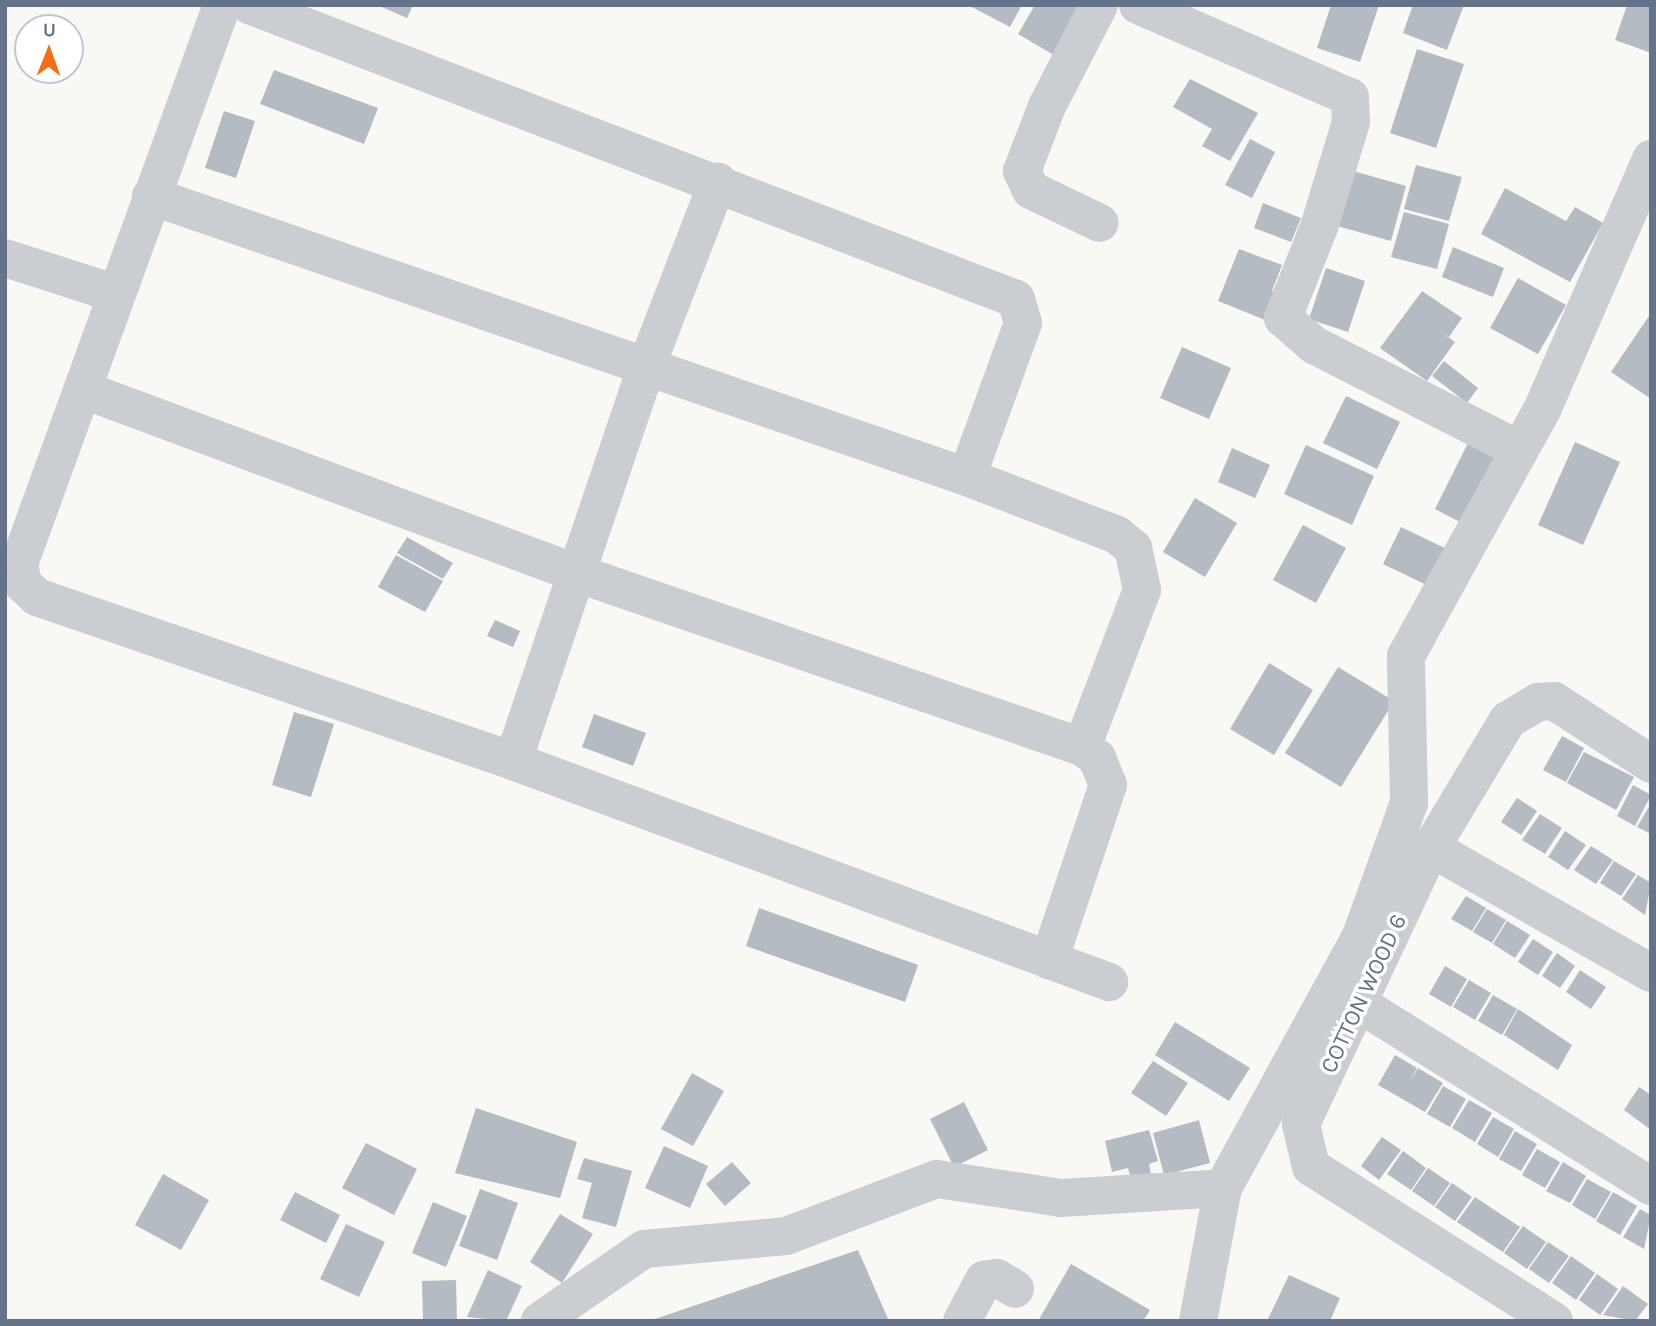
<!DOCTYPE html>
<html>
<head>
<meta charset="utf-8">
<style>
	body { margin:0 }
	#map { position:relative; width:1656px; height:1326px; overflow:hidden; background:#f8f8f5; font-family:Karla,sans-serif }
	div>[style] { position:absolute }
	.building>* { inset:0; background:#b4bbc2 }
	.minor>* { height:38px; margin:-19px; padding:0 19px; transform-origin:19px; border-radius:19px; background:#cacdd1 }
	span { translate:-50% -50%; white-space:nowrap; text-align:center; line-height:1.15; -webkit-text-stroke:7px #fff; paint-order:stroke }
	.street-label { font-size:23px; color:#647389 }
	.frame { position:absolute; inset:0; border:7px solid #647389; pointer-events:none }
	.north { position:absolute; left:14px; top:14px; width:70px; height:70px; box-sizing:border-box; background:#fff; border:2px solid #c1c7d0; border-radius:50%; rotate:1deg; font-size:19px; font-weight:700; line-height:28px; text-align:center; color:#647389 }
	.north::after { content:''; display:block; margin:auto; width:24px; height:32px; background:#f46d19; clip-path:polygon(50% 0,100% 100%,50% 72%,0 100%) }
</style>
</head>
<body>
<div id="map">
	<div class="building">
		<i style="clip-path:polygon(377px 5px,413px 5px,407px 18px)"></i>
		<i style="clip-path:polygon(968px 5px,1022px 5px,1010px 27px)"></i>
		<i style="clip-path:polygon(1035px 5px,1090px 5px,1064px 61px,1018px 34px)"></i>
		<i style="clip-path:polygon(1331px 5px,1379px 5px,1360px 62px,1317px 48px)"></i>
		<i style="clip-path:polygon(1413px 5px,1464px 5px,1447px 50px,1403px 33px)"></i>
		<i style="clip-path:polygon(1627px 5px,1651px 5px,1651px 53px,1615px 40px)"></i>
		<i style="clip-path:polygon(1417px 49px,1464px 64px,1436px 148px,1390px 133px)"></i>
		<i style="clip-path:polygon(274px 70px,378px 108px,364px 144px,260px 104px)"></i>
		<i style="clip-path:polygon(1190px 79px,1258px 113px,1230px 161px,1202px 146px,1212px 129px,1173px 107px)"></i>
		<i style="clip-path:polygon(224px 111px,255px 121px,236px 178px,205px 168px)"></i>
		<i style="clip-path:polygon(1250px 139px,1275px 152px,1252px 198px,1225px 185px)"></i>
		<i style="clip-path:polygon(1416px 165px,1462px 177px,1449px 221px,1404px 209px)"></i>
		<i style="clip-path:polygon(1353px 171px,1406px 186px,1391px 241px,1337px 226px)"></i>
		<i style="clip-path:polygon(1505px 188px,1566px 221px,1575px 207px,1603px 223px,1570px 282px,1481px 234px)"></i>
		<i style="clip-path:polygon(1263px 203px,1301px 218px,1291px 242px,1254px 228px)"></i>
		<i style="clip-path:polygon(1404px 212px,1449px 224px,1437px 269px,1391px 257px)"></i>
		<i style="clip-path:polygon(1453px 247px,1504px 268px,1493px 297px,1442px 277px)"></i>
		<i style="clip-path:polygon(1239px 249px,1282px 265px,1272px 291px,1286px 297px,1275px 324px,1218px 301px)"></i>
		<i style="clip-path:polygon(1326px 268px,1365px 281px,1348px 332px,1309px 319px)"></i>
		<i style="clip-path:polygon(1518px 278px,1566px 305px,1538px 354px,1490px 328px)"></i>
		<i style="clip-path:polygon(1422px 291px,1462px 318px,1449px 337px,1438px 330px,1455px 342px,1427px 381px,1380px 348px)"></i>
		<i style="clip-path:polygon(1651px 313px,1651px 399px,1611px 372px)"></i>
		<i style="clip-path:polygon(1182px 347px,1231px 368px,1209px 419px,1160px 398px)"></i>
		<i style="clip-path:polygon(1444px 361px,1478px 388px,1467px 403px,1432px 376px)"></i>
		<i style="clip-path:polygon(1346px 396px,1400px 422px,1377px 469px,1323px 443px)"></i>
		<i style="clip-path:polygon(1471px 437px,1512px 458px,1475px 530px,1435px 509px)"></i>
		<i style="clip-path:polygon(1575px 442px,1620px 462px,1583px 545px,1538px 525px)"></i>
		<i style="clip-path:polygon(1306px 445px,1374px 476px,1352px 525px,1284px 494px)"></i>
		<i style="clip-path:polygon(1232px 448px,1270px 465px,1255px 498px,1218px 482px)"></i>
		<i style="clip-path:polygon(1195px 498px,1237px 523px,1205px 577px,1163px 552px)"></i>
		<i style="clip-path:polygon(1303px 525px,1346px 548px,1316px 603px,1273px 580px)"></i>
		<i style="clip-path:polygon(1401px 527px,1453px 552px,1435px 589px,1383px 564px)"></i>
		<i style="clip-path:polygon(407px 537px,453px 563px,443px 579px,397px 553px)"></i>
		<i style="clip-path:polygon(396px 555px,443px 581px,425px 612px,378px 587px)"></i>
		<i style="clip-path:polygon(495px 620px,520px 631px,513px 647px,487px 636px)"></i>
		<i style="clip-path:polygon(1269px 663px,1313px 690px,1274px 755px,1230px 729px)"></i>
		<i style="clip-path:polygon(1338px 667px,1394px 701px,1341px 787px,1285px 753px)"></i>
		<i style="clip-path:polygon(294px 712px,334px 724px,311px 797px,272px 785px)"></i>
		<i style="clip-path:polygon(594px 714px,646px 733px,633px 766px,582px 747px)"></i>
		<i style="clip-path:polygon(1562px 736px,1584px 748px,1566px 782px,1543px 770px)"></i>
		<i style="clip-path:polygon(1584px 752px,1634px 777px,1616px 810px,1567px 783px)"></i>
		<i style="clip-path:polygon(1633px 785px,1651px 795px,1635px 826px,1617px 816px)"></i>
		<i style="clip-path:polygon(1517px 798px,1537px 811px,1521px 835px,1501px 822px)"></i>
		<i style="clip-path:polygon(1651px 803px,1651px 834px,1637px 827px)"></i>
		<i style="clip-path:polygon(1540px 814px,1562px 828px,1545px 854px,1522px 840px)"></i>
		<i style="clip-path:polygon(1565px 831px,1586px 845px,1568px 870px,1548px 857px)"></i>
		<i style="clip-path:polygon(1591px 846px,1613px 860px,1596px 884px,1574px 870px)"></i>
		<i style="clip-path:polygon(1614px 861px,1636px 874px,1621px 896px,1600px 883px)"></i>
		<i style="clip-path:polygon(1638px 875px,1651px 883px,1645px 915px,1622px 899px)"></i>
		<i style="clip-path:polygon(1466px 896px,1486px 908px,1472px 931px,1451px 919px)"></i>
		<i style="clip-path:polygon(759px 908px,918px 965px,905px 1002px,746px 946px)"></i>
		<i style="clip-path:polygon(1487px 909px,1506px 920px,1492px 943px,1473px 932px)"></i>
		<i style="clip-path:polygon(1507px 921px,1530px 935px,1515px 958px,1493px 944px)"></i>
		<i style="clip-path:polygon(1533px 939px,1553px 952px,1538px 975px,1518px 962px)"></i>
		<i style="clip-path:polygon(1557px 953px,1575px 966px,1560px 988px,1542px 976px)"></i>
		<i style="clip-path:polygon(1445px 966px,1467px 979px,1451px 1007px,1429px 994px)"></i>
		<i style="clip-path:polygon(1580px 970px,1606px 987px,1591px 1009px,1566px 992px)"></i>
		<i style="clip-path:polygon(1469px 980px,1491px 993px,1475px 1020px,1453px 1007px)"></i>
		<i style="clip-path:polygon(1493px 995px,1517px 1009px,1502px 1035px,1478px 1021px)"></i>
		<i style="clip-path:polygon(1518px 1009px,1572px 1045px,1558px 1070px,1504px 1035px)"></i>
		<i style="clip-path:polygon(1175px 1022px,1250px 1068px,1229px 1101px,1155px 1055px)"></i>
		<i style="clip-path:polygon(1395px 1055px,1417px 1068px,1409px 1083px,1418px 1068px,1443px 1083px,1425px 1112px,1378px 1085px)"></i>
		<i style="clip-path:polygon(1153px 1061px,1188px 1083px,1166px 1116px,1131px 1093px)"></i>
		<i style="clip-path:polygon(692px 1073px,724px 1091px,693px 1146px,661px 1129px)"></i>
		<i style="clip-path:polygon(1443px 1086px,1466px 1099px,1450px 1127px,1427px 1114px)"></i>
		<i style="clip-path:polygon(1639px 1087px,1651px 1095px,1651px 1130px,1624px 1110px)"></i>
		<i style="clip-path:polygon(1469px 1100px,1492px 1113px,1475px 1142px,1452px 1128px)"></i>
		<i style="clip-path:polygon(964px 1102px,988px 1150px,954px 1167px,930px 1119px)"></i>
		<i style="clip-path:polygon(476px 1108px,577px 1142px,560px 1198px,455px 1173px)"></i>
		<i style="clip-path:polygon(1493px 1117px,1514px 1129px,1498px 1157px,1477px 1144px)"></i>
		<i style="clip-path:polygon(1199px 1120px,1210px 1163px,1164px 1175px,1153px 1133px)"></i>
		<i style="clip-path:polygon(1149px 1130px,1158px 1161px,1149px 1164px,1151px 1174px,1131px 1179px,1128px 1168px,1112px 1172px,1105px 1141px)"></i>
		<i style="clip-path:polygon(1515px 1131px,1537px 1144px,1521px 1171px,1499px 1159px)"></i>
		<i style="clip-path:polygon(1382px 1137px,1401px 1150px,1379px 1180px,1361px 1166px)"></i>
		<i style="clip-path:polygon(366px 1143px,417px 1169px,394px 1215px,342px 1188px)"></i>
		<i style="clip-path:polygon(664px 1146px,708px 1166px,690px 1208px,645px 1188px)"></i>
		<i style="clip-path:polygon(1537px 1149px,1560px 1162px,1545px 1188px,1522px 1175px)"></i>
		<i style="clip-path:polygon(1403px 1151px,1426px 1168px,1411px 1190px,1387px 1174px)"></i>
		<i style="clip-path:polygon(584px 1158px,632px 1171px,616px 1227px,582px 1218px,592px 1183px,577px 1179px)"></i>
		<i style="clip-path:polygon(732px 1162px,751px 1183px,725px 1206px,706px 1184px)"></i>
		<i style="clip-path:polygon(1563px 1162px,1586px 1176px,1570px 1203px,1546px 1191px)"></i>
		<i style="clip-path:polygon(1428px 1168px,1450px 1183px,1434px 1206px,1412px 1191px)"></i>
		<i style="clip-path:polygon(163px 1174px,209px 1200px,181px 1250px,135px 1225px)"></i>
		<i style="clip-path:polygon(1587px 1179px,1611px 1192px,1595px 1219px,1572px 1205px)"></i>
		<i style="clip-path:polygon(1452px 1183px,1472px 1197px,1455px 1221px,1435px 1207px)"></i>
		<i style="clip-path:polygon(480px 1189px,518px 1203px,497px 1260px,459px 1246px)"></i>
		<i style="clip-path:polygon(295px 1192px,340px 1215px,326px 1243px,280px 1220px)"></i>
		<i style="clip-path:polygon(1613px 1192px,1637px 1206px,1620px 1235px,1596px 1221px)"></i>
		<i style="clip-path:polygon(1475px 1197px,1520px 1227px,1503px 1252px,1457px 1222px)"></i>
		<i style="clip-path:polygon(433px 1202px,467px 1216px,446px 1267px,412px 1253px)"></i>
		<i style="clip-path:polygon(1640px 1209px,1651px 1215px,1644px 1249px,1623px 1237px)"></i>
		<i style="clip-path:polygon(560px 1214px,593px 1234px,562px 1283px,530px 1262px)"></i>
		<i style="clip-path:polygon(346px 1224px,385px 1242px,359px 1297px,320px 1279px)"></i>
		<i style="clip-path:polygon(1523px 1226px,1546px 1242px,1527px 1269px,1504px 1253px)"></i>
		<i style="clip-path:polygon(1548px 1242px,1569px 1256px,1549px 1283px,1529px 1269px)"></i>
		<i style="clip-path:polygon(858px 1250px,889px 1321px,652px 1321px,652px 1320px)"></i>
		<i style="clip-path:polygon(1571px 1256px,1595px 1273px,1576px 1300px,1552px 1283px)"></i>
		<i style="clip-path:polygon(1071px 1264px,1150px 1310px,1143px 1321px,1038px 1321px)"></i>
		<i style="clip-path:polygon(488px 1270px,522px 1286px,506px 1321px,467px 1317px)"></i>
		<i style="clip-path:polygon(1597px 1274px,1618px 1289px,1600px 1315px,1579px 1300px)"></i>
		<i style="clip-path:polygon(1289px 1275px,1340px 1298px,1330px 1321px,1267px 1321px)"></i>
		<i style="clip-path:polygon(456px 1280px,457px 1321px,423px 1321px,422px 1281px)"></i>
		<i style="clip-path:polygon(1623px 1286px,1648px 1304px,1635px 1321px,1603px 1315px)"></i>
	</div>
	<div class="minor">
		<i style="left:222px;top:5px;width:595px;rotate:109.96deg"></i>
		<i style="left:19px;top:564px;width:20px;rotate:79deg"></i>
		<i style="left:23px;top:584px;width:19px;rotate:43deg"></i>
		<i style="left:37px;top:597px;width:503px;rotate:19.01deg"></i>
		<i style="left:513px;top:761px;width:636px;rotate:20.35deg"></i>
		<i style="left:249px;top:5px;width:821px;rotate:20.97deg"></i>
		<i style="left:1016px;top:299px;width:25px;rotate:74deg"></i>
		<i style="left:1023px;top:323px;width:164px;rotate:110deg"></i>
		<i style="left:1099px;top:5px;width:114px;rotate:117.2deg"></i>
		<i style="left:1047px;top:106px;width:70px;rotate:111deg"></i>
		<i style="left:1022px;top:171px;width:21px;rotate:65deg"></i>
		<i style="left:1031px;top:190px;width:76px;rotate:25.6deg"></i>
		<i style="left:1138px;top:5px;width:231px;rotate:23.5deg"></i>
		<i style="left:1350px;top:97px;width:25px;rotate:88deg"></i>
		<i style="left:1351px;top:122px;width:110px;rotate:106.9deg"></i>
		<i style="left:1319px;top:227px;width:98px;rotate:111.6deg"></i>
		<i style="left:1283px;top:318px;width:41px;rotate:41.1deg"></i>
		<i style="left:1314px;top:345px;width:231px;rotate:27deg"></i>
		<i style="left:151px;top:196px;width:863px;rotate:19deg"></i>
		<i style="left:967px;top:477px;width:161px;rotate:21.1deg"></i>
		<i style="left:1117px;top:535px;width:21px;rotate:39deg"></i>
		<i style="left:1133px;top:548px;width:43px;rotate:77.9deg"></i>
		<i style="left:1142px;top:590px;width:168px;rotate:110.9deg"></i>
		<i style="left:5px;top:258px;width:114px;rotate:17.8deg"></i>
		<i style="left:84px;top:390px;width:525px;rotate:20.4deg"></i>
		<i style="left:576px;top:573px;width:535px;rotate:18.98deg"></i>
		<i style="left:1082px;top:747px;width:19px;rotate:36deg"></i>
		<i style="left:1097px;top:758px;width:29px;rotate:68deg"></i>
		<i style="left:1108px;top:785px;width:185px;rotate:108.6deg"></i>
		<i style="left:513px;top:761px;width:416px;rotate:-71.3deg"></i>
		<i style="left:646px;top:367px;width:199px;rotate:-68.8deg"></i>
		<i style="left:1431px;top:848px;width:253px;rotate:29.6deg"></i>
		<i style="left:1361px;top:1005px;width:342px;rotate:32deg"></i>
		<i style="left:540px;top:1321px;width:126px;rotate:-34.7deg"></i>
		<i style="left:644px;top:1249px;width:143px;rotate:-5.2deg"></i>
		<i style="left:786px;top:1236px;width:161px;rotate:-20.7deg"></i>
		<i style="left:937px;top:1179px;width:125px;rotate:8.7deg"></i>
		<i style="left:1061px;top:1198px;width:162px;rotate:-3.5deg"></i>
		<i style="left:962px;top:1321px;width:47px;rotate:-61.8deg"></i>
		<i style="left:984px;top:1280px;width:13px;rotate:-9deg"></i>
		<i style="left:997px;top:1278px;width:21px;rotate:31deg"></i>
		<i style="left:1198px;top:1321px;width:135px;rotate:-79.4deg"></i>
		<i style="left:1223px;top:1188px;width:287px;rotate:-61.3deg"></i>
		<i style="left:1361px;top:936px;width:141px;rotate:-70.2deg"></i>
		<i style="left:1409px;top:803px;width:147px;rotate:-91.2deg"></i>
		<i style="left:1406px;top:656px;width:281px;rotate:-61.1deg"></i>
		<i style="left:1542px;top:410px;width:274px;rotate:-66.5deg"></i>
		<i style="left:1554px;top:1321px;width:288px;rotate:-147.6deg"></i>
		<i style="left:1311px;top:1167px;width:44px;rotate:-103.1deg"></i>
		<i style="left:1301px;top:1124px;width:305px;rotate:-64.8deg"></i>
		<i style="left:1431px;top:848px;width:149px;rotate:-59deg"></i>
		<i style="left:1508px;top:720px;width:35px;rotate:-31deg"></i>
		<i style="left:1538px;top:702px;width:16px;rotate:-4deg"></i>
		<i style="left:1554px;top:701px;width:116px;rotate:33deg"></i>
	</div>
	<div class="street-label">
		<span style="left:1364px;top:994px;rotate:-65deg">COTTON WOOD 6</span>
	</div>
	<div class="frame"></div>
	<div class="north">U</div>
</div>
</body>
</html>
